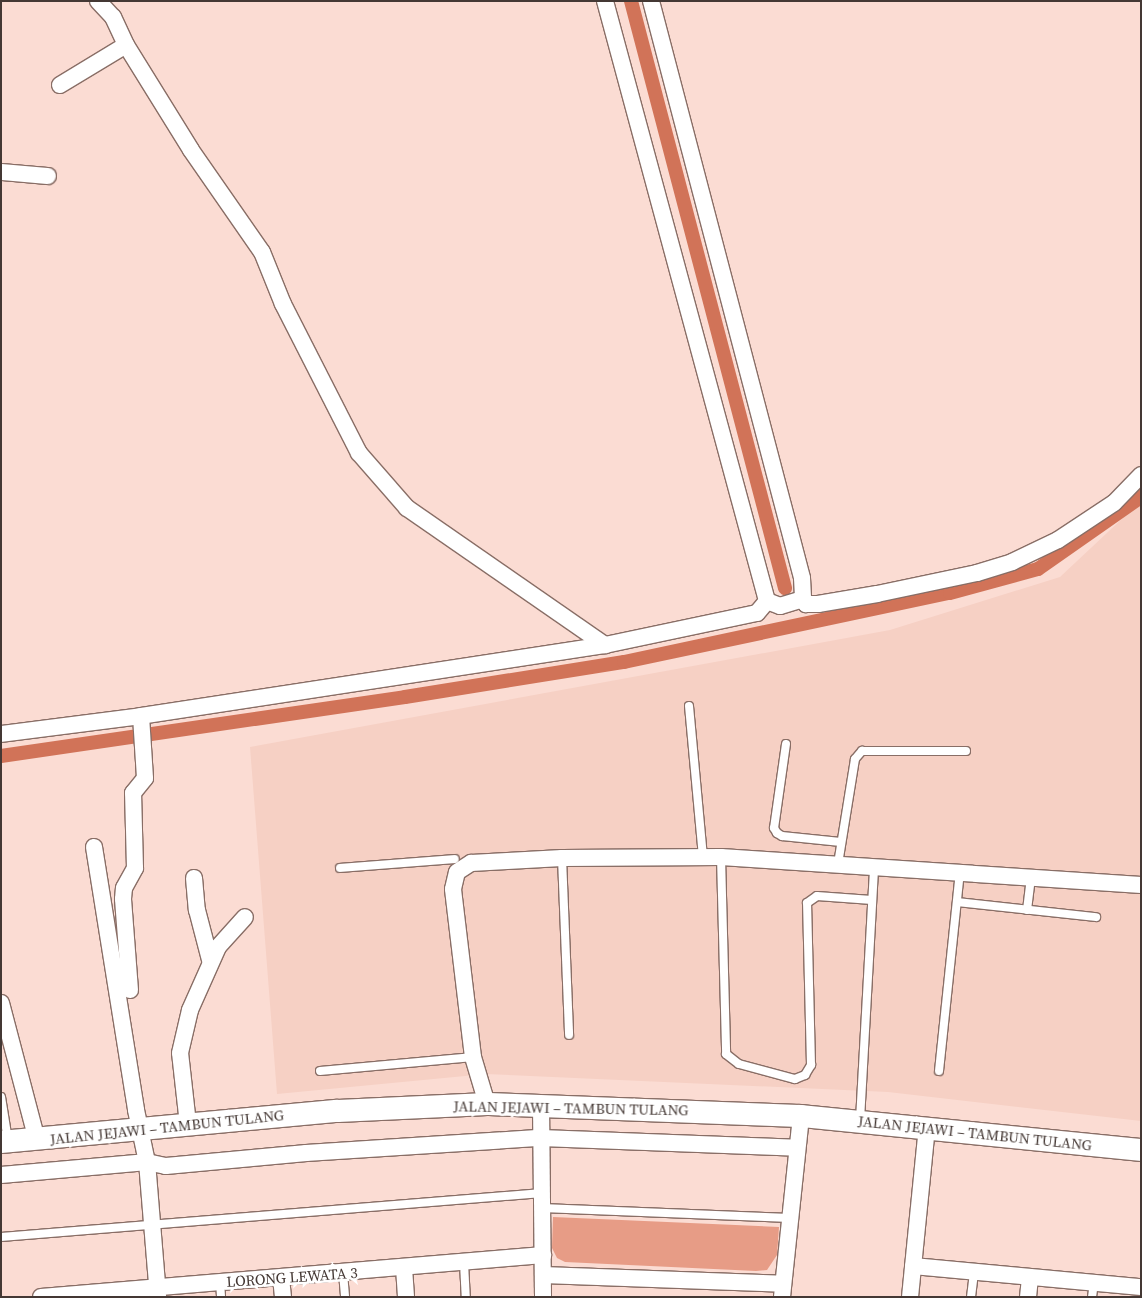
<!DOCTYPE html>
<html>
<head>
<meta charset="utf-8">
<style>
	body { margin:0 }
	#map { position:relative; width:1142px; height:1298px; overflow:hidden; background:#fbdcd3; font-family:"Source Serif 4",serif }
	div>[style] { position:absolute }
	.built>* { inset:0; background:#f6d0c4 }
	.green>* { inset:0; background:#e79c86 }
	.canal>* { height:14px; margin:-7px; padding:0 7px; transform-origin:7px; border-radius:7px; background:#d17358 }
	.roads { filter:drop-shadow(1px 0 #896e66) drop-shadow(-1px 0 #896e66) drop-shadow(0 1px #896e66) drop-shadow(0 -1px #896e66) }
	.lane>* { height:8px; margin:-4px; padding:0 4px; transform-origin:4px; border-radius:4px; background:#fff }
	.street>* { height:16px; margin:-8px; padding:0 8px; transform-origin:8px; border-radius:8px; background:#fff }
	.secondary>* { height:22px; margin:-11px; padding:0 11px; transform-origin:11px; border-radius:11px; background:#fff }
	span { translate:-50% -50%; white-space:nowrap; text-align:center; line-height:1.15; -webkit-text-stroke:5px #fff; paint-order:stroke }
	.street-label { font-size:15px; color:#443834 }
	.frame { position:absolute; inset:0; border:2px solid #443834; pointer-events:none }
</style>
</head>
<body>
<div id="map">
	<div class="built">
		<i style="clip-path:polygon(1141px 501px,1141px 1121px,888px 1092px,486px 1074px,277px 1094px,250px 747px,890px 630px,1060px 577px)"></i>
	</div>
	<div class="green">
		<i style="clip-path:polygon(553px 1217px,779px 1227px,777px 1255px,767px 1270px,756px 1271px,565px 1262px,557px 1258px,552px 1248px)"></i>
	</div>
	<div class="canal">
		<i style="left:631px;top:1px;width:607px;rotate:75.3deg"></i>
		<i style="left:1px;top:756px;width:408px;rotate:-8.3deg"></i>
		<i style="left:405px;top:697px;width:222px;rotate:-9.1deg"></i>
		<i style="left:624px;top:662px;width:333px;rotate:-12deg"></i>
		<i style="left:950px;top:593px;width:91px;rotate:-15.3deg"></i>
		<i style="left:1038px;top:569px;width:126px;rotate:-35deg"></i>
	</div>
	<div class="roads">
		<div class="lane">
			<i style="left:689px;top:706px;width:152px;rotate:84.7deg"></i>
			<i style="left:786px;top:744px;width:85px;rotate:98.1deg"></i>
			<i style="left:774px;top:828px;width:6px;rotate:59deg"></i>
			<i style="left:777px;top:833px;width:6px;rotate:31deg"></i>
			<i style="left:782px;top:836px;width:59px;rotate:5.8deg"></i>
			<i style="left:721px;top:857px;width:197px;rotate:88.5deg"></i>
			<i style="left:726px;top:1054px;width:16px;rotate:38deg"></i>
			<i style="left:739px;top:1064px;width:58px;rotate:15deg"></i>
			<i style="left:795px;top:1079px;width:11px;rotate:-22deg"></i>
			<i style="left:805px;top:1075px;width:12px;rotate:-59deg"></i>
			<i style="left:811px;top:1065px;width:162px;rotate:-91.4deg"></i>
			<i style="left:807px;top:903px;width:12px;rotate:-35deg"></i>
			<i style="left:817px;top:896px;width:55px;rotate:4.2deg"></i>
			<i style="left:562px;top:858px;width:177px;rotate:87.7deg"></i>
			<i style="left:838px;top:864px;width:106px;rotate:-80.8deg"></i>
			<i style="left:855px;top:759px;width:11px;rotate:-49deg"></i>
			<i style="left:862px;top:751px;width:104px"></i>
			<i style="left:340px;top:868px;width:115px;rotate:-4.5deg"></i>
			<i style="left:957px;top:902px;width:140px;rotate:6.2deg"></i>
			<i style="left:1027px;top:910px;width:33px;rotate:-83deg"></i>
			<i style="left:320px;top:1071px;width:154px;rotate:-5.2deg"></i>
			<i style="left:939px;top:1071px;width:200px;rotate:-84deg"></i>
			<i style="left:1px;top:1097px;width:44px;rotate:80.8deg"></i>
			<i style="left:860px;top:1120px;width:253px;rotate:-86.8deg"></i>
			<i style="left:542px;top:1208px;width:248px;rotate:2.3deg"></i>
			<i style="left:1px;top:1237px;width:543px;rotate:-4.65deg"></i>
			<i style="left:464px;top:1263px;width:34px;rotate:87deg"></i>
			<i style="left:343px;top:1273px;width:24px;rotate:85deg"></i>
			<i style="left:220px;top:1282px;width:15px;rotate:86deg"></i>
			<i style="left:971px;top:1297px;width:25px;rotate:-83deg"></i>
			<i style="left:1092px;top:1297px;width:14px;rotate:-82deg"></i>
		</div>
		<div class="street">
			<i style="left:98px;top:1px;width:22px;rotate:47deg"></i>
			<i style="left:113px;top:17px;width:31px;rotate:65deg"></i>
			<i style="left:126px;top:45px;width:123px;rotate:58.2deg"></i>
			<i style="left:191px;top:150px;width:124px;rotate:55.2deg"></i>
			<i style="left:262px;top:252px;width:56px;rotate:68deg"></i>
			<i style="left:283px;top:304px;width:167px;rotate:63deg"></i>
			<i style="left:359px;top:453px;width:73px;rotate:48.9deg"></i>
			<i style="left:407px;top:508px;width:241px;rotate:34.7deg"></i>
			<i style="left:605px;top:1px;width:621px;rotate:74.89deg"></i>
			<i style="left:651px;top:1px;width:596px;rotate:75.33deg"></i>
			<i style="left:802px;top:578px;width:21px;rotate:87deg"></i>
			<i style="left:803px;top:599px;width:24px;rotate:163deg"></i>
			<i style="left:780px;top:606px;width:14px;rotate:-159deg"></i>
			<i style="left:60px;top:85px;width:77px;rotate:-31.2deg"></i>
			<i style="left:1px;top:172px;width:47px;rotate:4.9deg"></i>
			<i style="left:803px;top:599px;width:6px;rotate:59deg"></i>
			<i style="left:806px;top:604px;width:12px"></i>
			<i style="left:818px;top:604px;width:60px;rotate:-9.6deg"></i>
			<i style="left:877px;top:594px;width:102px;rotate:-11.9deg"></i>
			<i style="left:977px;top:573px;width:37px;rotate:-17deg"></i>
			<i style="left:1012px;top:562px;width:51px;rotate:-25.6deg"></i>
			<i style="left:1058px;top:540px;width:67px;rotate:-33.5deg"></i>
			<i style="left:1114px;top:503px;width:39px;rotate:-46deg"></i>
			<i style="left:1px;top:734px;width:141px;rotate:-7.3deg"></i>
			<i style="left:141px;top:716px;width:469px;rotate:-8.7deg"></i>
			<i style="left:605px;top:645px;width:155px;rotate:-11.9deg"></i>
			<i style="left:757px;top:613px;width:16px;rotate:-50deg"></i>
			<i style="left:94px;top:847px;width:266px;rotate:80.9deg"></i>
			<i style="left:136px;top:1110px;width:53px;rotate:78.1deg"></i>
			<i style="left:147px;top:1162px;width:135px;rotate:85.3deg"></i>
			<i style="left:194px;top:878px;width:32px;rotate:85deg"></i>
			<i style="left:197px;top:910px;width:52px;rotate:75.4deg"></i>
			<i style="left:130px;top:990px;width:91px;rotate:-94.4deg"></i>
			<i style="left:123px;top:899px;width:11px;rotate:-85deg"></i>
			<i style="left:124px;top:888px;width:23px;rotate:-61deg"></i>
			<i style="left:135px;top:868px;width:75px;rotate:-91.5deg"></i>
			<i style="left:133px;top:793px;width:19px;rotate:-51deg"></i>
			<i style="left:145px;top:778px;width:62px;rotate:-93.7deg"></i>
			<i style="left:1px;top:1003px;width:142px;rotate:75.3deg"></i>
			<i style="left:487px;top:1104px;width:49px;rotate:-106.6deg"></i>
			<i style="left:473px;top:1057px;width:169px;rotate:-96.8deg"></i>
			<i style="left:453px;top:889px;width:17px;rotate:-77deg"></i>
			<i style="left:457px;top:872px;width:17px;rotate:-33deg"></i>
			<i style="left:471px;top:863px;width:91px;rotate:-3.1deg"></i>
			<i style="left:562px;top:858px;width:159px;rotate:-0.4deg"></i>
			<i style="left:721px;top:857px;width:421px;rotate:3.8deg"></i>
			<i style="left:541px;top:1105px;width:192px;rotate:89.4deg"></i>
			<i style="left:188px;top:1124px;width:71px;rotate:-96.4deg"></i>
			<i style="left:180px;top:1053px;width:44px;rotate:-76.9deg"></i>
			<i style="left:190px;top:1010px;width:69px;rotate:-66deg"></i>
			<i style="left:218px;top:947px;width:40px;rotate:-48deg"></i>
			<i style="left:1px;top:1175px;width:147px;rotate:-5.1deg"></i>
			<i style="left:147px;top:1162px;width:19px;rotate:12deg"></i>
			<i style="left:166px;top:1166px;width:141px;rotate:-5.3deg"></i>
			<i style="left:306px;top:1153px;width:235px;rotate:-3.7deg"></i>
			<i style="left:541px;top:1138px;width:256px;rotate:2.2deg"></i>
			<i style="left:913px;top:1266px;width:229px;rotate:5.3deg"></i>
			<i style="left:404px;top:1268px;width:29px;rotate:86deg"></i>
			<i style="left:543px;top:1275px;width:240px;rotate:2.1deg"></i>
			<i style="left:281px;top:1278px;width:19px;rotate:84deg"></i>
			<i style="left:41px;top:1297px;width:504px;rotate:-4.78deg"></i>
			<i style="left:782px;top:1297px;width:182px;rotate:-84deg"></i>
			<i style="left:910px;top:1297px;width:171px;rotate:-84.3deg"></i>
			<i style="left:1028px;top:1297px;width:20px;rotate:-84deg"></i>
		</div>
		<div class="secondary">
			<i style="left:1px;top:1142px;width:338px;rotate:-5.3deg"></i>
			<i style="left:338px;top:1111px;width:149px;rotate:-2.7deg"></i>
			<i style="left:487px;top:1104px;width:314px;rotate:2.2deg"></i>
			<i style="left:801px;top:1116px;width:342px;rotate:5.7deg"></i>
		</div>
	</div>
	<div class="street-label">
		<span style="left:571px;top:1108px;rotate:1deg">JALAN JEJAWI – TAMBUN TULANG</span>
		<span style="left:167px;top:1127px;rotate:-6deg">JALAN JEJAWI – TAMBUN TULANG</span>
		<span style="left:975px;top:1133px;rotate:6deg">JALAN JEJAWI – TAMBUN TULANG</span>
		<span style="left:292px;top:1277px;rotate:-4deg">LORONG LEWATA 3</span>
	</div>
	<div class="frame"></div>
</div>
</body>
</html>
